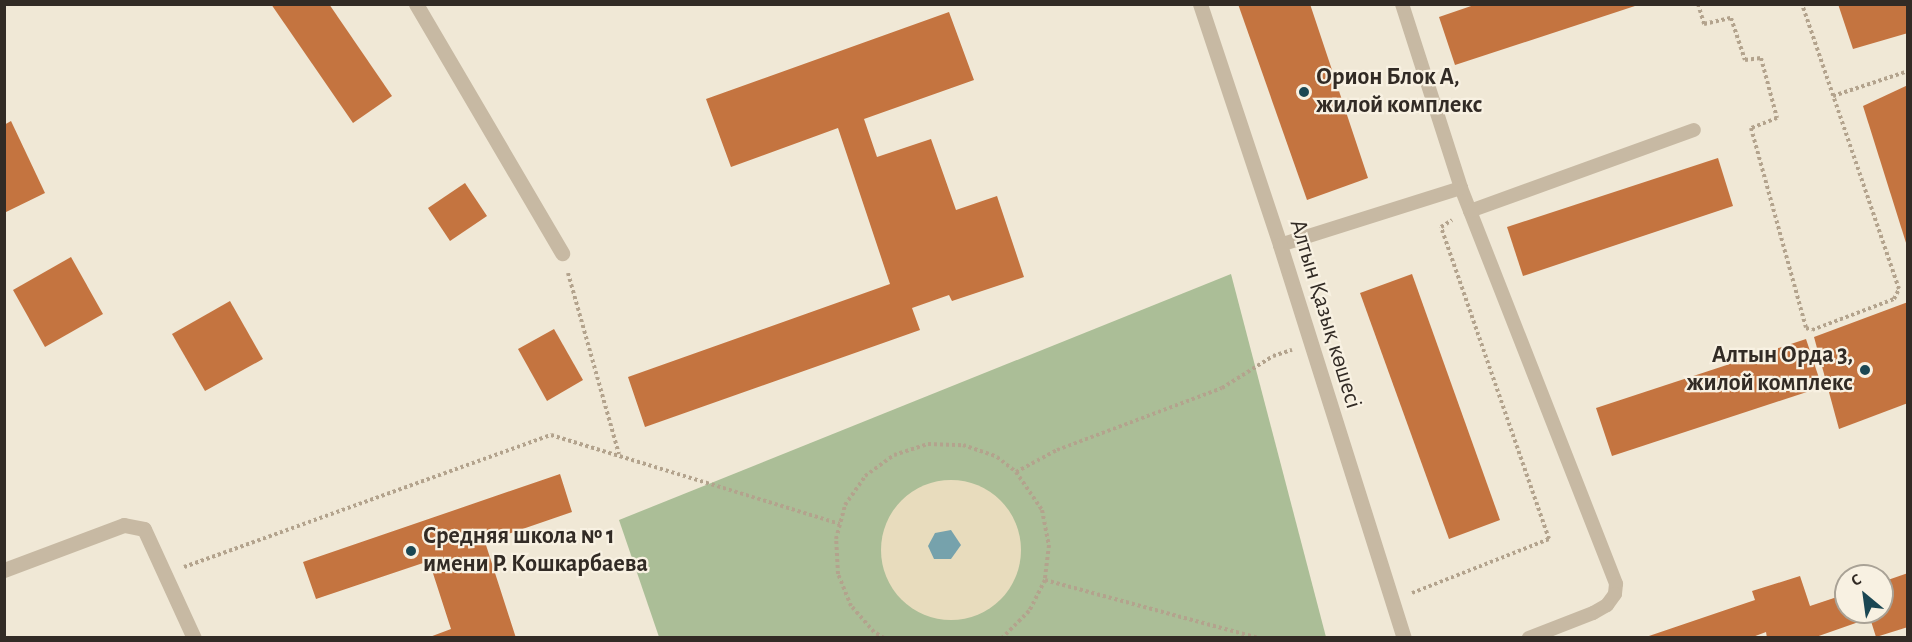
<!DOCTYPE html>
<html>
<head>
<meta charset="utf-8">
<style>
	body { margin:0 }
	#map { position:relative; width:1912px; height:642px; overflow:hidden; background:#f0e8d6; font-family:"Alegreya Sans",sans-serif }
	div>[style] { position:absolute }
	.green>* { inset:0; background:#abbe97 }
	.plaza>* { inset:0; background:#e8dcbd }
	.round { border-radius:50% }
	.water>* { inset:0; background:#76a2ac }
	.building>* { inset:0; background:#c47440 }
	.path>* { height:4px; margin-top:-2px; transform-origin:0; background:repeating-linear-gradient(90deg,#b3a38d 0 3px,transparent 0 6px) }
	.lane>* { height:14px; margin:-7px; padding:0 7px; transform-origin:7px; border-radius:7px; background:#c7b9a3 }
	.street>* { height:15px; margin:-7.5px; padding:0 7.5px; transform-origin:7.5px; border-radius:7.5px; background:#c7b9a3 }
	.dots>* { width:16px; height:16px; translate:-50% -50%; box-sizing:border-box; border:3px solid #f8f1e2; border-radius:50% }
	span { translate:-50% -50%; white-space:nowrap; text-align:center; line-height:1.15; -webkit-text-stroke:4.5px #f8f1e2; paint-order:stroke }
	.poi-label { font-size:24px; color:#322b25; font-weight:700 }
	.left { translate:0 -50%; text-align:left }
	.right { translate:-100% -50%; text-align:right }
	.street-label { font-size:24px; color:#322b25 }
	.frame { position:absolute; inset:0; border:6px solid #322b25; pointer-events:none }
	.north { position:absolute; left:1834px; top:564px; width:60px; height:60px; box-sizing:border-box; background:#f8f1e2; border:2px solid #a9a296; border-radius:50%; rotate:331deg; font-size:16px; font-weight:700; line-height:24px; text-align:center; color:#322b25 }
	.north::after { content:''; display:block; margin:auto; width:21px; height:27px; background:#1b4753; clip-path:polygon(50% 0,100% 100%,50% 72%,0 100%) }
</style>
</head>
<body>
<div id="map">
	<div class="green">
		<i style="clip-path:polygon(1231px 274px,1326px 637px,659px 637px,619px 520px)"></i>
	</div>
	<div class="plaza">
		<i class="round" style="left:881px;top:480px;width:140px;height:140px"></i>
	</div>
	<div class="water">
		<i style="clip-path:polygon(951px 530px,961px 545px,951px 559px,934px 559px,928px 546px,935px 533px)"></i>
	</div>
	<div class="building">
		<i style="clip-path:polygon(271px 4px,329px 4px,392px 96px,353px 123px)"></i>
		<i style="clip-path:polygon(1238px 4px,1310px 4px,1368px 178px,1307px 200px)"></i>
		<i style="clip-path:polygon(1477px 4px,1638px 4px,1638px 5px,1455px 65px,1439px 17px)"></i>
		<i style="clip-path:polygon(1838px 4px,1908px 4px,1908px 33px,1853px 49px)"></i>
		<i style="clip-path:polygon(949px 12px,974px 80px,864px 119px,877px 157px,931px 139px,956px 210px,997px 196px,1024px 277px,952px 301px,949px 295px,912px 308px,920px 330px,645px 427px,628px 377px,890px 284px,838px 128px,731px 167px,706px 99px)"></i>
		<i style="clip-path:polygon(1908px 85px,1908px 246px,1907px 246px,1863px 106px)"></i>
		<i style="clip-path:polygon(11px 121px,45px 193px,4px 213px,4px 125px)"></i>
		<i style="clip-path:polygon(1718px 158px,1733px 206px,1523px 276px,1507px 227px)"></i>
		<i style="clip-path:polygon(465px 183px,487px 216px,450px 241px,428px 208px)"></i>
		<i style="clip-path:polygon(71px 257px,103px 314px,45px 347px,13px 290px)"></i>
		<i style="clip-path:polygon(1412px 274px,1500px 520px,1449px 539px,1360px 293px)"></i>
		<i style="clip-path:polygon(230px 301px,263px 359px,205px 391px,172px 334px)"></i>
		<i style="clip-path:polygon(1908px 302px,1908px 403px,1839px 429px,1814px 337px)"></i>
		<i style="clip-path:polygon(554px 329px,583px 380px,547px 401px,518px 349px)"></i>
		<i style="clip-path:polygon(1806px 339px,1822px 387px,1612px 456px,1596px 408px)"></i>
		<i style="clip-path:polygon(560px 474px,572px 512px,485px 542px,516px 638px,427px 638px,451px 629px,429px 561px,316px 599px,303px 562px)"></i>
		<i style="clip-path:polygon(1908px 573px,1908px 627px,1876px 637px,1870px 618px,1813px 638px,1767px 638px,1766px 632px,1750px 638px,1643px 638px,1755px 600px,1752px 591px,1800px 576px,1810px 606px,1846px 594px,1846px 612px,1882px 612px,1882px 582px)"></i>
	</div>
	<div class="path">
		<i style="left:1698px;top:4px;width:21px;rotate:73deg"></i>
		<i style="left:1704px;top:24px;width:28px;rotate:-13deg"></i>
		<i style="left:1731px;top:18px;width:44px;rotate:71.6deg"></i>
		<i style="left:1745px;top:60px;width:16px;rotate:-7deg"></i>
		<i style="left:1761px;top:58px;width:62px;rotate:75.1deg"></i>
		<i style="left:1777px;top:118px;width:28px;rotate:159deg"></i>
		<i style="left:1751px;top:128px;width:207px;rotate:74.6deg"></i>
		<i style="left:1806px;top:328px;width:6px;rotate:18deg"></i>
		<i style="left:1812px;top:330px;width:88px;rotate:-20.7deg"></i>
		<i style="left:1894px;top:299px;width:11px;rotate:-63deg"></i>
		<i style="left:1899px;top:289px;width:301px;rotate:-108.8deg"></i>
		<i style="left:1833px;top:96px;width:79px;rotate:-18.4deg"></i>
		<i style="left:568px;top:273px;width:188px;rotate:74.3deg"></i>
		<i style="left:1016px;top:472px;width:47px;rotate:-28.2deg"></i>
		<i style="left:1057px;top:450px;width:176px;rotate:-20.6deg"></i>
		<i style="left:1222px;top:388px;width:60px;rotate:-32.1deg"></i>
		<i style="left:1273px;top:356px;width:20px;rotate:-18deg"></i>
		<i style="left:184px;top:567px;width:390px;rotate:-19.8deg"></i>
		<i style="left:551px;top:435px;width:302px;rotate:17.1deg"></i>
		<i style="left:1045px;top:580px;width:222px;rotate:15.2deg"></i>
		<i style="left:1412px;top:593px;width:147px;rotate:-21.5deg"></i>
		<i style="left:1549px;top:539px;width:330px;rotate:-109.1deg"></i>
		<i style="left:1441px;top:227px;width:13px;rotate:-32deg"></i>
		<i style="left:884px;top:638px;width:12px;rotate:-149deg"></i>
		<i style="left:874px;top:632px;width:35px;rotate:-131deg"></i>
		<i style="left:851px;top:606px;width:35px;rotate:-112deg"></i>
		<i style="left:838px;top:574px;width:35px;rotate:-93deg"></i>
		<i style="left:836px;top:539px;width:35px;rotate:-75deg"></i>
		<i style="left:845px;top:505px;width:35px;rotate:-55deg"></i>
		<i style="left:865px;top:476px;width:36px;rotate:-36deg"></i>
		<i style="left:894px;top:455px;width:36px;rotate:-18deg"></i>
		<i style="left:928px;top:444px;width:35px;rotate:2deg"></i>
		<i style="left:963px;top:445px;width:36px;rotate:19deg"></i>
		<i style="left:997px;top:457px;width:24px;rotate:38deg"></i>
		<i style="left:1016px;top:472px;width:46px;rotate:55.6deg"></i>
		<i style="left:1042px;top:510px;width:36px;rotate:79deg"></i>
		<i style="left:1049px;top:545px;width:35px;rotate:97deg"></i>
		<i style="left:1045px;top:580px;width:35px;rotate:117deg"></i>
		<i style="left:1029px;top:611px;width:38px;rotate:135deg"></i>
	</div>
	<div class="lane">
		<i style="left:1402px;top:4px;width:193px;rotate:72.2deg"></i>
		<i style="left:1461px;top:188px;width:425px;rotate:68.6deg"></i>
		<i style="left:1616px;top:584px;width:10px;rotate:96deg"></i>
		<i style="left:1615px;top:594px;width:14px;rotate:126deg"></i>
		<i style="left:1607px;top:605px;width:16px;rotate:150deg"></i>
		<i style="left:1593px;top:613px;width:69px;rotate:158.7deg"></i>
		<i style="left:1470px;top:211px;width:238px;rotate:-19.9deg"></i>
		<i style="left:1280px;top:245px;width:190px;rotate:-17.5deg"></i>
	</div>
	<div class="street">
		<i style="left:416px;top:4px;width:289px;rotate:59.6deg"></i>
		<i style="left:1200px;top:4px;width:254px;rotate:71.6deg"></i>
		<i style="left:1280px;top:245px;width:412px;rotate:72.5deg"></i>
		<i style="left:4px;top:570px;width:128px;rotate:-20.6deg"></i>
		<i style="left:124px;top:525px;width:20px;rotate:11deg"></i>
		<i style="left:144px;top:529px;width:120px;rotate:65.4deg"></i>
	</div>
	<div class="dots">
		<i style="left:1304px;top:92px;background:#1b4753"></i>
		<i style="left:1865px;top:370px;background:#1b4753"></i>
		<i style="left:411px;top:551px;background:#1b4753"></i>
	</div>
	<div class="poi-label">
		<span class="left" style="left:1316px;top:92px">Орион Блок А,<br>жилой комплекс</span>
		<span class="right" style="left:1853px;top:370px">Алтын Орда 3,<br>жилой комплекс</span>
		<span class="left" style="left:423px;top:551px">Средняя школа № 1<br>имени Р. Кошкарбаева</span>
	</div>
	<div class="street-label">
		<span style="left:1325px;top:314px;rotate:73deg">Алтын Қазық көшесі</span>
	</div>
	<div class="frame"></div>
	<div class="north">С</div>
</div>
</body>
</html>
